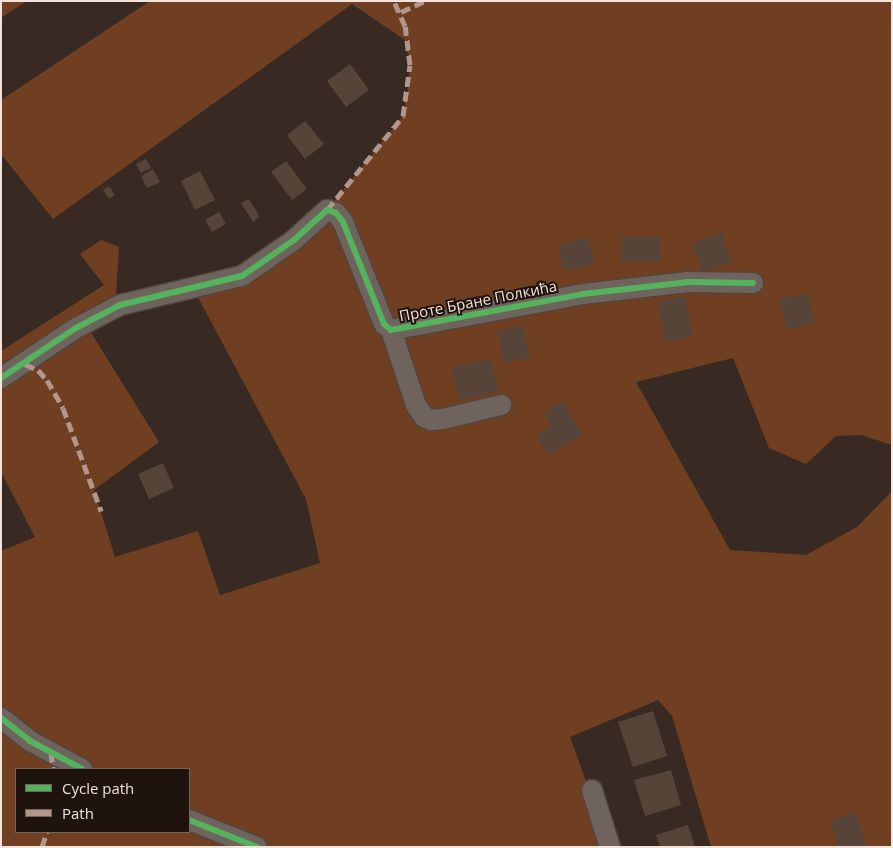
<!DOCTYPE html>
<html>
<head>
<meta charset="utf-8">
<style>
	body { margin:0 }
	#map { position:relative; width:893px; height:848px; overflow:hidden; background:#382a22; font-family:"Open Sans",sans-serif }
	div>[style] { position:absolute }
	.green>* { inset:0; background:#703f21 }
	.building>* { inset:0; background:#564438 }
	.roads { filter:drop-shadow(1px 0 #51453f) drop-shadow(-1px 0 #51453f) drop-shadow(0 1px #51453f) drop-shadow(0 -1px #51453f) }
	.minor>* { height:20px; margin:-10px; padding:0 10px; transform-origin:10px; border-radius:10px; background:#6e635d }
	.quiet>* { height:5px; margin-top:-2.5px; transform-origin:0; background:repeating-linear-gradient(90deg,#b2968c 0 10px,transparent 0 15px) }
	.cycleway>* { height:6px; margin:-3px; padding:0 3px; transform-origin:3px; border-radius:3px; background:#56b35d }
	span { translate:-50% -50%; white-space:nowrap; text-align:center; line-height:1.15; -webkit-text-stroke:4px #1e130d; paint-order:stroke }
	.street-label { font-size:15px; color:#f3e3da }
	.frame { position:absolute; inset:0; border:2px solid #f3e3da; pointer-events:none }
	.legend { position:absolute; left:15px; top:768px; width:175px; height:65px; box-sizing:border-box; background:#1e130d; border:1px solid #73665f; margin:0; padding:6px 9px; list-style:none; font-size:15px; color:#f3e3da }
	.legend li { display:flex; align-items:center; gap:10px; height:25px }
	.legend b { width:25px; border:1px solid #73665f }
</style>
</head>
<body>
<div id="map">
	<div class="green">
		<i style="clip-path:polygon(1px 1px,27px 1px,1px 18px)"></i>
		<i style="clip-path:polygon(evenodd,150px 1px,892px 1px,892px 445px,861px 435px,836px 436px,806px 464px,769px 448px,733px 358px,636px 382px,730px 550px,806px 555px,857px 527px,892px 491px,892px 847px,711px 847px,672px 716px,658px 700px,570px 737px,610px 847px,1px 847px,1px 551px,35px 537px,1px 472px,1px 351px,104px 285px,80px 254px,101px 240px,119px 247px,116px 294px,76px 328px,58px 353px,85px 323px,159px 442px,94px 490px,115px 557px,198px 531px,220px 595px,320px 563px,306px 499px,193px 288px,221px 283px,327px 210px,403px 116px,407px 95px,410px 65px,405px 40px,352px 4px,53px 219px,1px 154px,1px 100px,150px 1px,16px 769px,189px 769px,189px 832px,16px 832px,16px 769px)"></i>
	</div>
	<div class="building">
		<i style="clip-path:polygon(350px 64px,369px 90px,346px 107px,327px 81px)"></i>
		<i style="clip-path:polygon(305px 121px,324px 144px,305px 159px,287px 135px)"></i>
		<i style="clip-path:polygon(146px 159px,151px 168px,141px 173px,136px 164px)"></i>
		<i style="clip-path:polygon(286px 161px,307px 189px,292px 200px,271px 172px)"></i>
		<i style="clip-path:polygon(153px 169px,160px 182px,147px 188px,141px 176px)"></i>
		<i style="clip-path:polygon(200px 171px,215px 200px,195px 210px,181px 181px)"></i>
		<i style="clip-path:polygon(109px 186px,115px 195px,109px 199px,103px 190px)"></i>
		<i style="clip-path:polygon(249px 199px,260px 217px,253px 222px,241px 203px)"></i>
		<i style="clip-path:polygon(219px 212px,226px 224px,212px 232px,205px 220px)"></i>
		<i style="clip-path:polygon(722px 233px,731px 262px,702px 272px,692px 243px)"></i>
		<i style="clip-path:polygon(622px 237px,660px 237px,660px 261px,622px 262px)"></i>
		<i style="clip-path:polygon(589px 238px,595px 264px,563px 270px,558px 245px)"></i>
		<i style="clip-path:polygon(807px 293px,815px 322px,787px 330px,779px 300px)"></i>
		<i style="clip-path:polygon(685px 296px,693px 336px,666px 342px,657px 302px)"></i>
		<i style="clip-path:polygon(523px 325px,530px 357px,504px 363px,497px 331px)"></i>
		<i style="clip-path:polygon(492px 359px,499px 391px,459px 400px,452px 368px)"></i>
		<i style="clip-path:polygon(563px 401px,582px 435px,547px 455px,536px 435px,551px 426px,543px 412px)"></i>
		<i style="clip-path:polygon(163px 463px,174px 488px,149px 499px,138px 474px)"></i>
		<i style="clip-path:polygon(653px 711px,667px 756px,633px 767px,618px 722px)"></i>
		<i style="clip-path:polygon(671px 770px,681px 805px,645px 816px,634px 780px)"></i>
		<i style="clip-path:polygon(856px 813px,867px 847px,838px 847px,830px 821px)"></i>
		<i style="clip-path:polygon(688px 825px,695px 847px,660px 847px,656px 835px)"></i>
	</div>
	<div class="roads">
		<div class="minor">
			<i style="left:391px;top:330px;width:79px;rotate:71.6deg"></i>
			<i style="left:416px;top:405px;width:14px;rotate:56deg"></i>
			<i style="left:424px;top:417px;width:8px;rotate:23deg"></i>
			<i style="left:431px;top:420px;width:12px;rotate:-5deg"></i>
			<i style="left:443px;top:419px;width:60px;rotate:-13.6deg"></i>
			<i style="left:1px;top:378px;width:90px;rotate:-33.7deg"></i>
			<i style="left:76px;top:328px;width:50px;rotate:-27.6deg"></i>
			<i style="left:120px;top:305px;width:125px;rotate:-13.4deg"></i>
			<i style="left:242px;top:276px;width:63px;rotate:-34.7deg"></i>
			<i style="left:294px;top:240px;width:45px;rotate:-42.3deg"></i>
			<i style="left:327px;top:210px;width:9px;rotate:18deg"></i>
			<i style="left:336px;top:213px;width:11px;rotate:52deg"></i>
			<i style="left:343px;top:222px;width:110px;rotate:68.1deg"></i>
			<i style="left:384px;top:324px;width:9px;rotate:41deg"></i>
			<i style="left:391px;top:330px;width:195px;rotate:-10.6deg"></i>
			<i style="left:583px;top:294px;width:106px;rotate:-6.5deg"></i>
			<i style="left:688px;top:282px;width:65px;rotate:0.9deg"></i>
			<i style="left:1px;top:718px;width:37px;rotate:38deg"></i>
			<i style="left:30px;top:741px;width:59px;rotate:28.3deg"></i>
			<i style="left:592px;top:790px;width:60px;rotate:72.5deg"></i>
			<i style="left:189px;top:820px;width:73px;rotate:21.7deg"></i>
		</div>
	</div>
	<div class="quiet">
		<i style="left:401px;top:12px;width:26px;rotate:-25deg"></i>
		<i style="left:327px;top:210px;width:121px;rotate:-51deg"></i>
		<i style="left:403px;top:116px;width:51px;rotate:-82.2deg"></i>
		<i style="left:410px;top:65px;width:39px;rotate:-97deg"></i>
		<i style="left:405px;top:26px;width:27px;rotate:-114deg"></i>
		<i style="left:25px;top:364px;width:14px;rotate:25deg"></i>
		<i style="left:38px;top:370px;width:13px;rotate:48deg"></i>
		<i style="left:47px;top:380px;width:32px;rotate:60deg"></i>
		<i style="left:63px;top:408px;width:110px;rotate:69.7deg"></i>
		<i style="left:51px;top:752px;width:17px;rotate:83deg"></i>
		<i style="left:42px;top:847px;width:16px;rotate:-72deg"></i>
	</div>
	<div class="cycleway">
		<i style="left:1px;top:378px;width:90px;rotate:-33.7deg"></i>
		<i style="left:76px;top:328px;width:50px;rotate:-27.6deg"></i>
		<i style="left:120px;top:305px;width:125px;rotate:-13.4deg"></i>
		<i style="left:242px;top:276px;width:63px;rotate:-34.7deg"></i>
		<i style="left:294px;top:240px;width:45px;rotate:-42.3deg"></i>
		<i style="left:327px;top:210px;width:9px;rotate:18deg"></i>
		<i style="left:336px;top:213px;width:11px;rotate:52deg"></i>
		<i style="left:343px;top:222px;width:110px;rotate:68.1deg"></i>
		<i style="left:384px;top:324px;width:9px;rotate:41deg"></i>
		<i style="left:391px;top:330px;width:195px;rotate:-10.6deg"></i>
		<i style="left:583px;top:294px;width:106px;rotate:-6.5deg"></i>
		<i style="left:688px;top:282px;width:65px;rotate:0.9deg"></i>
		<i style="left:1px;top:718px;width:37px;rotate:38deg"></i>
		<i style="left:30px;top:741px;width:59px;rotate:28.3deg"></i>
		<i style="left:189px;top:820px;width:73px;rotate:21.7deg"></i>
	</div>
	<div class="street-label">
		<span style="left:478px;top:301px;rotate:-11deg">Проте Бране Полкића</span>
	</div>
	<div class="frame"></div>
	<ul class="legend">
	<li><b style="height:6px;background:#56b35d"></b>Cycle path</li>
	<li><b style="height:6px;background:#b2968c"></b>Path</li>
	</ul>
</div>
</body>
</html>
